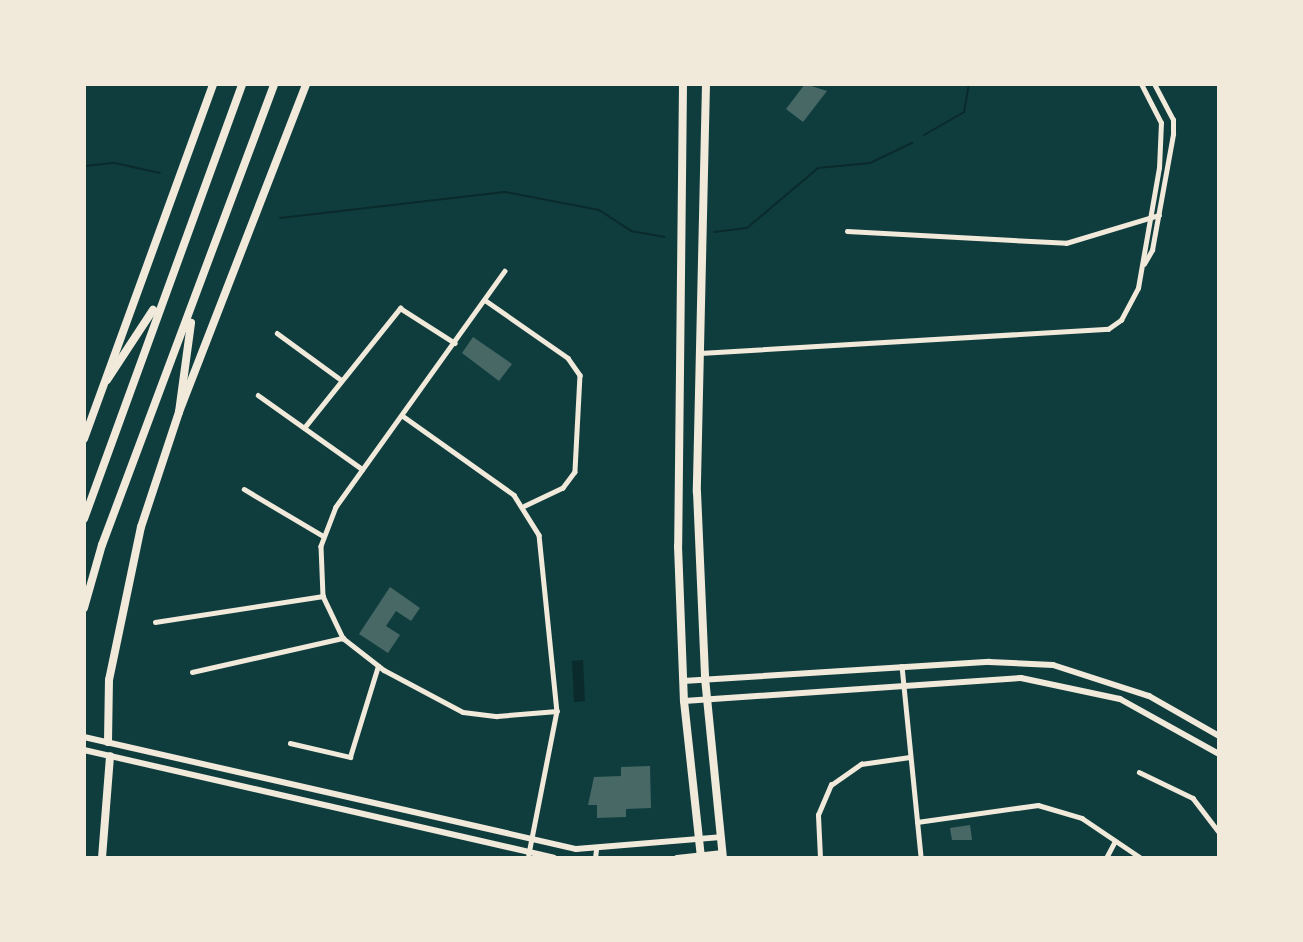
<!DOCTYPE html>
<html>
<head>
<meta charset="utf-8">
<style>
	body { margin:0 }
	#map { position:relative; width:1303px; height:942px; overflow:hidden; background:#0f3d3e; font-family:Poppins,sans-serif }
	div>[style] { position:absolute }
	.water>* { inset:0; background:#0a2a2b }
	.stream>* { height:2px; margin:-1px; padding:0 1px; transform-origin:1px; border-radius:1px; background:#0a2a2b }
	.building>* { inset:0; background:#486865 }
	.minor>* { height:4.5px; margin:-2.25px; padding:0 2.25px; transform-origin:2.25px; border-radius:2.25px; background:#f1e9da }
	.tertiary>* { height:6px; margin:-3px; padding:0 3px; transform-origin:3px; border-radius:3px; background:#f1e9da }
	.primary>* { height:8px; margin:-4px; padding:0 4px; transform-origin:4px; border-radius:4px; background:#f1e9da }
	.motorway>* { height:8px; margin:-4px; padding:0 4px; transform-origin:4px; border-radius:4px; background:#f1e9da }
	span { translate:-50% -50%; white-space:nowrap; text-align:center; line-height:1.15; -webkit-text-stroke:5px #f1e9da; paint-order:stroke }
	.frame { position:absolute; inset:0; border:86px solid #f1e9da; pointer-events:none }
</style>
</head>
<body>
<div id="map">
	<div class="water">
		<i style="clip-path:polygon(583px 660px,585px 701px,574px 702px,572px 661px)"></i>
	</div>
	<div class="stream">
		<i style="left:924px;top:135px;width:46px;rotate:-29.9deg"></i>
		<i style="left:964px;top:112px;width:28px;rotate:-80deg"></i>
		<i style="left:84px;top:166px;width:31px;rotate:-6deg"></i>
		<i style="left:115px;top:163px;width:46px;rotate:12.5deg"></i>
		<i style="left:280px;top:218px;width:226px;rotate:-6.6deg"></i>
		<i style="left:505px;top:192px;width:96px;rotate:10.8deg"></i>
		<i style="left:599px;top:210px;width:38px;rotate:33deg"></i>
		<i style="left:631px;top:231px;width:34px;rotate:10deg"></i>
		<i style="left:714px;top:232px;width:33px;rotate:-7deg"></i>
		<i style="left:747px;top:228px;width:93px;rotate:-40.2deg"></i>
		<i style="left:818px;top:168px;width:52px;rotate:-5.5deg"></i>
		<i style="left:870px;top:163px;width:47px;rotate:-25.5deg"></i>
	</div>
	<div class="building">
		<i style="clip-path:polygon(805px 84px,827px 91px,803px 122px,786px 109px)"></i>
		<i style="clip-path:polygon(473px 337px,512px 364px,499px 381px,462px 353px)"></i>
		<i style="clip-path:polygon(390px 587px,420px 608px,411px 621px,396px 611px,386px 626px,400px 635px,388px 653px,359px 634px)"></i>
		<i style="clip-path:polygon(650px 766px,651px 808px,626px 809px,626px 817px,597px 818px,597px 805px,588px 805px,594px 777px,621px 776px,621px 767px)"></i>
		<i style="clip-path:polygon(970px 825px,972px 840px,952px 840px,950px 828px)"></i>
	</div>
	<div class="minor">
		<i style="left:847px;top:231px;width:219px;rotate:3.1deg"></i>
		<i style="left:1066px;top:243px;width:97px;rotate:-16.8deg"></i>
		<i style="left:1144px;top:264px;width:16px;rotate:-60deg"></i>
		<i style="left:1152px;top:250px;width:118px;rotate:-79.7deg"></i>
		<i style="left:1173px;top:134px;width:14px;rotate:-90deg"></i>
		<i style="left:1173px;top:120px;width:41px;rotate:-117.8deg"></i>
		<i style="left:505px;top:271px;width:290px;rotate:125.6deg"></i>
		<i style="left:336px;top:507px;width:42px;rotate:111deg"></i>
		<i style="left:321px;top:546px;width:50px;rotate:87.7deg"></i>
		<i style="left:323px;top:596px;width:47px;rotate:64.5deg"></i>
		<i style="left:343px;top:638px;width:52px;rotate:38deg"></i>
		<i style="left:384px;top:670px;width:89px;rotate:28deg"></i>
		<i style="left:463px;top:712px;width:34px;rotate:7deg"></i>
		<i style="left:497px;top:716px;width:60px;rotate:-4.8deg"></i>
		<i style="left:485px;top:300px;width:101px;rotate:34.9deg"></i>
		<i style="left:568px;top:358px;width:21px;rotate:55deg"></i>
		<i style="left:580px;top:375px;width:97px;rotate:93deg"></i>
		<i style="left:575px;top:472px;width:20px;rotate:127deg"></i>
		<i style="left:563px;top:488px;width:42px;rotate:154.7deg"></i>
		<i style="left:277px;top:333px;width:78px;rotate:36.1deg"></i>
		<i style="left:700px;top:353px;width:409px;rotate:-3.4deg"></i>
		<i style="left:1108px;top:329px;width:16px;rotate:-35deg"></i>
		<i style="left:1121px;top:320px;width:36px;rotate:-62deg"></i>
		<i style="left:1138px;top:288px;width:122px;rotate:-80.1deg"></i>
		<i style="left:1159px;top:168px;width:45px;rotate:-87.5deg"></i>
		<i style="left:1161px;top:123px;width:44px;rotate:-117.1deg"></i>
		<i style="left:258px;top:395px;width:128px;rotate:35.4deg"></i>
		<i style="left:403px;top:416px;width:136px;rotate:35.4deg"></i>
		<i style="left:514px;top:495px;width:47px;rotate:58deg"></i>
		<i style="left:539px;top:535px;width:177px;rotate:84.2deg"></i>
		<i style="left:557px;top:711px;width:146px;rotate:101.1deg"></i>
		<i style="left:304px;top:428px;width:154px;rotate:-51.3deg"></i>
		<i style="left:400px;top:308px;width:65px;rotate:32.5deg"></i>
		<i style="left:244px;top:489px;width:92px;rotate:30.7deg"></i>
		<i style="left:155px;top:622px;width:170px;rotate:-8.8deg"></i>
		<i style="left:902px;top:666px;width:193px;rotate:84.3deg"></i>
		<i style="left:192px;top:672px;width:155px;rotate:-12.7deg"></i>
		<i style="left:290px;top:743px;width:62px;rotate:13.1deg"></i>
		<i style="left:350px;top:757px;width:95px;rotate:-72.9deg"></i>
		<i style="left:1139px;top:772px;width:60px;rotate:25.7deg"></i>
		<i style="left:1193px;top:798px;width:43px;rotate:52.6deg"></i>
		<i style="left:917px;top:822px;width:122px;rotate:-8deg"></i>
		<i style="left:1038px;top:805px;width:46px;rotate:16.5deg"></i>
		<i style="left:1082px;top:818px;width:71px;rotate:34.1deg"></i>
		<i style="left:595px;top:858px;width:8px;rotate:-83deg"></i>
		<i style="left:820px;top:858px;width:43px;rotate:-92.7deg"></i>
		<i style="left:818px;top:815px;width:33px;rotate:-67deg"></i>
		<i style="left:831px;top:785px;width:37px;rotate:-35deg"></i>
		<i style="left:861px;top:764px;width:49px;rotate:-8.1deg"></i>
		<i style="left:1106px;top:858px;width:19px;rotate:-62deg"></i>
	</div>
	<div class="tertiary">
		<i style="left:683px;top:681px;width:307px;rotate:-3.6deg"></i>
		<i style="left:989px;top:662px;width:64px;rotate:2.7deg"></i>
		<i style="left:1053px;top:665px;width:101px;rotate:17.9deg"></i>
		<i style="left:1149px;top:696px;width:81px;rotate:29.7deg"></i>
		<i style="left:684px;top:701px;width:338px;rotate:-3.9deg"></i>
		<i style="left:1021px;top:678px;width:101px;rotate:12deg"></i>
		<i style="left:1120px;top:699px;width:113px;rotate:29.1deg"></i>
		<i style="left:84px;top:737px;width:505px;rotate:12.82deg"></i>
		<i style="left:576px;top:849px;width:145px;rotate:-4.7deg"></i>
		<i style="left:84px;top:750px;width:482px;rotate:12.9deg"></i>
		<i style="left:677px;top:858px;width:46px;rotate:-6.2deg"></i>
	</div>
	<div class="primary">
		<i style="left:683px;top:84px;width:462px;rotate:90.6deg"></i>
		<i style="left:678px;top:546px;width:155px;rotate:87.8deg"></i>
		<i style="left:684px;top:701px;width:158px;rotate:83.8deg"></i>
		<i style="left:706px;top:84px;width:408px;rotate:91.3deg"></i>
		<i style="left:697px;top:492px;width:186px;rotate:87.5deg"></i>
		<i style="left:705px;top:678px;width:181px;rotate:84.3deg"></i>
		<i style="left:84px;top:439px;width:378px;rotate:-70deg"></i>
		<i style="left:108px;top:742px;width:62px;rotate:-89.1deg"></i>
		<i style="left:109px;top:680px;width:156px;rotate:-78.2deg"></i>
		<i style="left:141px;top:527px;width:121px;rotate:-71.7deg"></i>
		<i style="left:179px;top:412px;width:352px;rotate:-68.8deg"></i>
		<i style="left:102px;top:858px;width:102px;rotate:-85.5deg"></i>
	</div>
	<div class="motorway">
		<i style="left:107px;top:380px;width:84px;rotate:-56.7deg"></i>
		<i style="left:179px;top:412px;width:90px;rotate:-82.3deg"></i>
		<i style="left:84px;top:519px;width:463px;rotate:-70deg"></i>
		<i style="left:84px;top:608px;width:66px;rotate:-74.1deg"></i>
		<i style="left:102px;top:545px;width:492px;rotate:-69.5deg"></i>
	</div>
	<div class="frame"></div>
</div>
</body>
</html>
